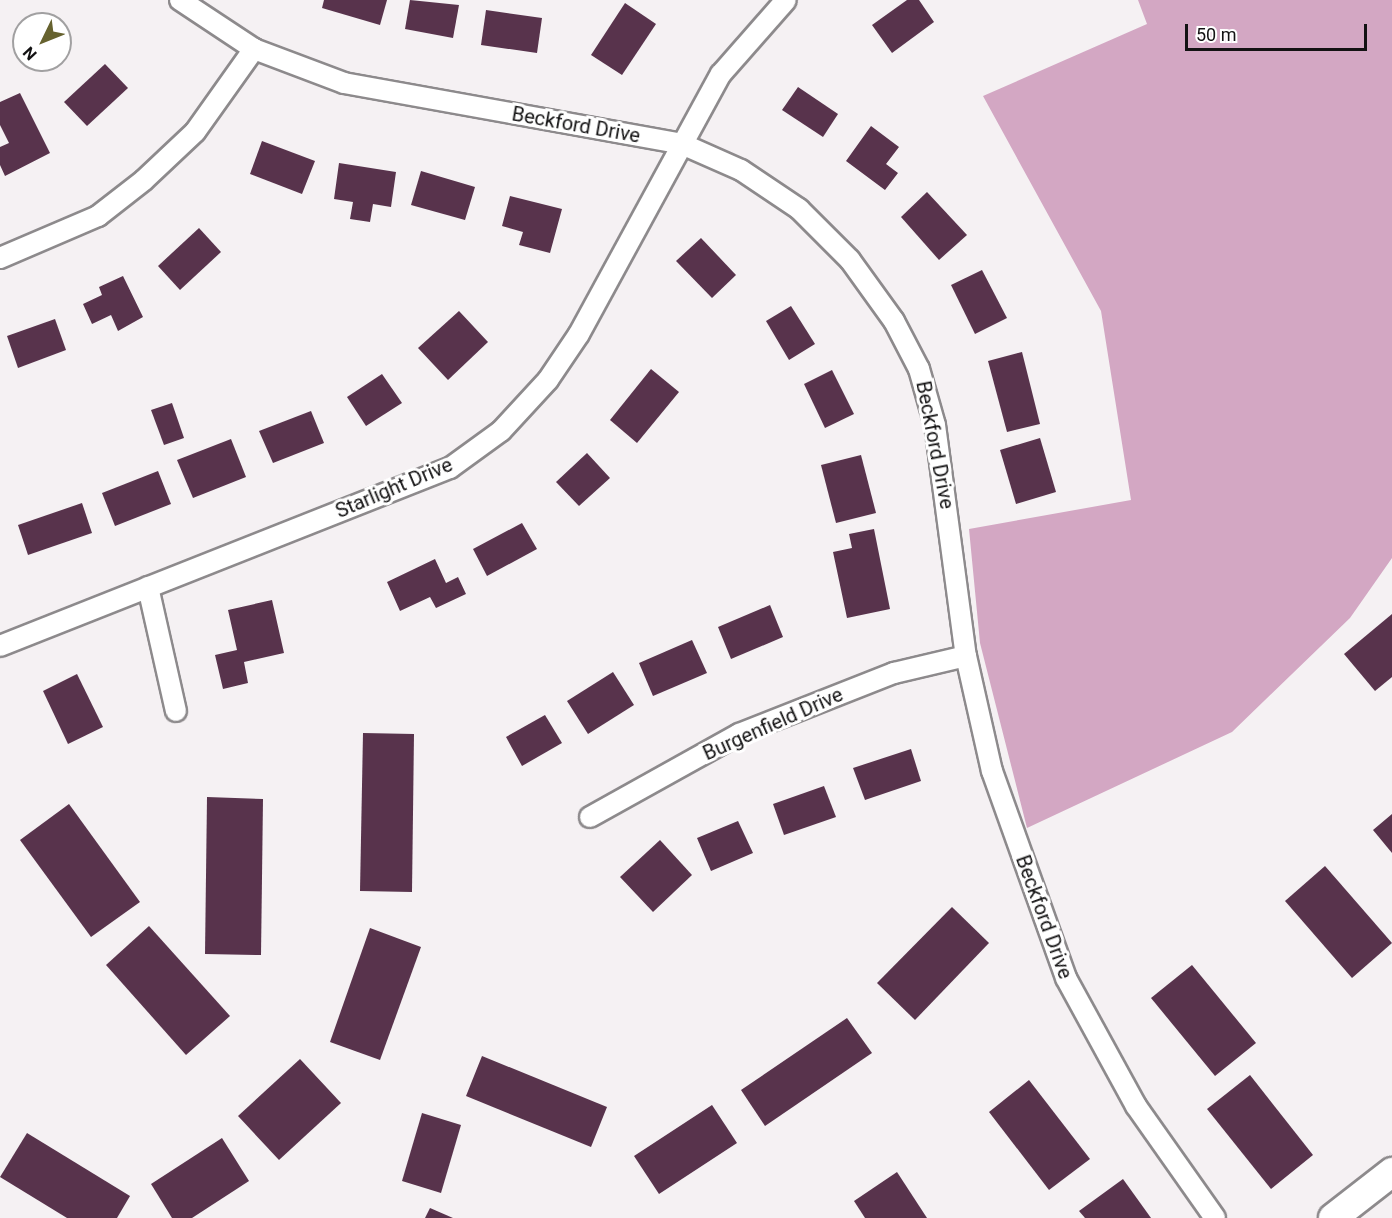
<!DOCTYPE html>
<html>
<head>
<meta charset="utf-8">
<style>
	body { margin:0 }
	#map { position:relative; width:1392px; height:1218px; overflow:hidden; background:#f5f1f3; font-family:Roboto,sans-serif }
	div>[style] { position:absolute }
	.forest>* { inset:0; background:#d3a7c3 }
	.building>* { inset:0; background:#58334c }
	.roads { filter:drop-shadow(2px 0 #8d8a8c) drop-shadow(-2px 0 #8d8a8c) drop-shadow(0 2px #8d8a8c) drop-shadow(0 -2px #8d8a8c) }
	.street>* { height:20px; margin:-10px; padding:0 10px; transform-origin:10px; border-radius:10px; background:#fff }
	.secondary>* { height:28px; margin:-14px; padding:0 14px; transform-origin:14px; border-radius:14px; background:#fff }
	span { translate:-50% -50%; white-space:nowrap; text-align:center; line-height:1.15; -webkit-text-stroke:6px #fff; paint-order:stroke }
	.street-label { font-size:20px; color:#131213 }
	.north { position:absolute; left:12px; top:12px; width:60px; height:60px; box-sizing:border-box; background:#fff; border:2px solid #a1a0a1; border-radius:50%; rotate:227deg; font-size:16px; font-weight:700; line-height:24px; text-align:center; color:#131213 }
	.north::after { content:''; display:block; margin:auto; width:21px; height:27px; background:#66622f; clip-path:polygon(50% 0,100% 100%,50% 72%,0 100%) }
	.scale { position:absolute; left:1185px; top:24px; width:182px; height:27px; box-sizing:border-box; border:3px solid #131213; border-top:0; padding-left:8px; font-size:18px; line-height:21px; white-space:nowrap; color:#131213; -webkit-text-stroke:4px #fff; paint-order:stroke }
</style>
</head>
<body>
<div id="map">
	<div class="forest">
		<i style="clip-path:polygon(1138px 0,1392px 0,1392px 558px,1350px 618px,1232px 732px,1027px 828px,980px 643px,969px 529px,1131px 500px,1101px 311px,983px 96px,1147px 24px)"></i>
	</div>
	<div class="building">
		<i style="clip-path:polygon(324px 0,387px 0,380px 25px,322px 8px)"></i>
		<i style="clip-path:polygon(410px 0,459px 5px,453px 38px,405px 29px)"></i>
		<i style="clip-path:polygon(907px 0,919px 0,934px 22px,892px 53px,872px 25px)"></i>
		<i style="clip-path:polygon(625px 3px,656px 24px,622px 75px,591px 55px)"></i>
		<i style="clip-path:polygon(486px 10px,542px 18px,537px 53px,481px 45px)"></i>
		<i style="clip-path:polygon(105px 64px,128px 88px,87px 126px,64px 102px)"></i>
		<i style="clip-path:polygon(798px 87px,838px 114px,823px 137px,782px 110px)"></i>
		<i style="clip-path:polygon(20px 93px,50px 153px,5px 176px,0 165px,0 147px,9px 143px,0 125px,0 102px)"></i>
		<i style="clip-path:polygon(871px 126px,899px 147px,886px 164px,898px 173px,885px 190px,846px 161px)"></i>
		<i style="clip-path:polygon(262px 141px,315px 161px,302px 194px,250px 174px)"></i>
		<i style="clip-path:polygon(339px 163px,396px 172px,391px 207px,373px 204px,370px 222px,350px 219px,353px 202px,334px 199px)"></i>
		<i style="clip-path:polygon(421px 171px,475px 187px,465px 220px,411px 205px)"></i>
		<i style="clip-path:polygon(927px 192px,967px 235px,939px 260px,901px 217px)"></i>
		<i style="clip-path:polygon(510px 196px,562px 209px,550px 253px,519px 245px,523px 232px,502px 226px)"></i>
		<i style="clip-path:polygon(199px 228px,221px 252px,180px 290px,158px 266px)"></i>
		<i style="clip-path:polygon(701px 238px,736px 275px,712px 298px,676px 261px)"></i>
		<i style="clip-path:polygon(982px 270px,1007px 318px,975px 334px,951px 285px)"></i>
		<i style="clip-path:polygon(123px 276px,143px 317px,118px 331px,111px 315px,92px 324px,83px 304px,102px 295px,99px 287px)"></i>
		<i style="clip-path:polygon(791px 306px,815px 344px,789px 360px,766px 321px)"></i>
		<i style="clip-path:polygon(459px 311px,488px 342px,448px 380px,418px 348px)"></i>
		<i style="clip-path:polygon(55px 319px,66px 350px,18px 368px,7px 336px)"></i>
		<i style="clip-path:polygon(1022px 352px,1040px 424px,1007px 432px,988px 361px)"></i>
		<i style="clip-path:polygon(651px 369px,679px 392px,637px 443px,610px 420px)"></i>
		<i style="clip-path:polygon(832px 370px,854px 414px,825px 428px,804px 384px)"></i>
		<i style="clip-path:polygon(382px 374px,402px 403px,366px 426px,347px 397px)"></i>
		<i style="clip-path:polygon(172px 403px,184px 438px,164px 445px,151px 410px)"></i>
		<i style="clip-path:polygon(311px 411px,324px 443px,273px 463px,259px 431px)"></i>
		<i style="clip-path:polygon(1040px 438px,1056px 492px,1016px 504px,1000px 450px)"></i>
		<i style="clip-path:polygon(231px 439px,246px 477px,193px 498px,177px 460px)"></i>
		<i style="clip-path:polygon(587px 453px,610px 478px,579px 506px,556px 482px)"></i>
		<i style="clip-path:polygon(861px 455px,876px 513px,836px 523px,821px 465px)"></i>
		<i style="clip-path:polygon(158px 471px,171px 504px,115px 526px,102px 493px)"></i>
		<i style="clip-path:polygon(82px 503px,92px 533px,28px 555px,18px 525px)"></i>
		<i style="clip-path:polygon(522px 523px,537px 549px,487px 576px,473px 549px)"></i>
		<i style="clip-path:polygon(874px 529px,890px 609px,847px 618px,833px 552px,852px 548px,849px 534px)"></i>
		<i style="clip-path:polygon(435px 559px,446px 583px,458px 577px,466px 594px,436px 608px,430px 597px,400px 611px,387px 582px)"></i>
		<i style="clip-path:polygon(272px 600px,284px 653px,244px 662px,248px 683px,223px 689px,215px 655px,237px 650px,228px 610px)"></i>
		<i style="clip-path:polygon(770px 605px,783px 637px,731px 659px,718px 627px)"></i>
		<i style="clip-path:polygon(1392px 614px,1392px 677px,1375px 691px,1344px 654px)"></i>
		<i style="clip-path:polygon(692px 640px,707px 673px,653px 696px,639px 663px)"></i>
		<i style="clip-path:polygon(613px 672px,634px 705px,588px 734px,567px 701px)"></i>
		<i style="clip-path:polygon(77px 674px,103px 727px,68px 744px,43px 691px)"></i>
		<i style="clip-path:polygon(545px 715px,562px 743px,522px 766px,506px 737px)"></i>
		<i style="clip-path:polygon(363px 733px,414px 734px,412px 892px,360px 891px)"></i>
		<i style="clip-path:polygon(911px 749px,921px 781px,865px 800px,853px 768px)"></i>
		<i style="clip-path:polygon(824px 786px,836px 817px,784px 835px,773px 804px)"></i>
		<i style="clip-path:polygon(207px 797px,263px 799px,261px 955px,205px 954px)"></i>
		<i style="clip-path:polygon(69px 804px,140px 902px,91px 937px,20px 840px)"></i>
		<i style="clip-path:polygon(1392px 814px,1392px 853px,1373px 830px)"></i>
		<i style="clip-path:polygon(738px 821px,753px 853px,711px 871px,697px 838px)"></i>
		<i style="clip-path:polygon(660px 840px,692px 875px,653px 912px,620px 877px)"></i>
		<i style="clip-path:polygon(1325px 866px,1392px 943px,1352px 978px,1285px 901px)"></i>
		<i style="clip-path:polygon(952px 907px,989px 943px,915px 1020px,877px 983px)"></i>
		<i style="clip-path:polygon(149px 926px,230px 1016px,186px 1055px,106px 965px)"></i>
		<i style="clip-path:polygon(370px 928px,421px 947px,380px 1060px,330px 1042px)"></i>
		<i style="clip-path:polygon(1192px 965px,1256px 1043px,1215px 1076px,1151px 998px)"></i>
		<i style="clip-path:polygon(847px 1018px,872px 1053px,765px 1126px,741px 1090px)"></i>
		<i style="clip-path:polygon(482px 1056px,607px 1107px,591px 1147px,466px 1096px)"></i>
		<i style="clip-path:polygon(300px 1059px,341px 1103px,279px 1160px,238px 1116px)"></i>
		<i style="clip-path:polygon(1250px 1075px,1313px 1155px,1271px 1189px,1207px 1109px)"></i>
		<i style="clip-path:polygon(1029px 1080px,1090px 1159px,1049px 1190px,989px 1112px)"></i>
		<i style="clip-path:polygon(712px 1105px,737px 1143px,659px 1194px,634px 1156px)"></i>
		<i style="clip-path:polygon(422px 1113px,461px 1125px,441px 1193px,402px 1181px)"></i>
		<i style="clip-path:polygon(27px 1133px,130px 1196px,117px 1218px,67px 1218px,0 1177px)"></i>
		<i style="clip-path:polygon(222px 1138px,249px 1181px,192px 1218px,172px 1218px,151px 1184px)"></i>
		<i style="clip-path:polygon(897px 1172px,927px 1218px,865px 1218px,854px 1201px)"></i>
		<i style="clip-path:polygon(1123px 1179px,1151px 1218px,1085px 1218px,1079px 1211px)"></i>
		<i style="clip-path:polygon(430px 1208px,453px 1218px,425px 1218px)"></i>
	</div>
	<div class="roads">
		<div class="street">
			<i style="left:180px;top:0;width:89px;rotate:33.5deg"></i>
			<i style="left:254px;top:49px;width:96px;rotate:20.7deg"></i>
			<i style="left:344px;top:83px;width:343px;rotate:10.2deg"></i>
			<i style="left:682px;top:144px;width:64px;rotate:23.8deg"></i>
			<i style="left:741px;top:170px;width:70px;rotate:33.9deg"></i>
			<i style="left:799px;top:209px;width:72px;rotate:45deg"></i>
			<i style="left:850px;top:260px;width:75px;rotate:54.2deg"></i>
			<i style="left:894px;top:321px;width:54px;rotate:62.5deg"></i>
			<i style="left:919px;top:369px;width:58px;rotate:74.1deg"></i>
			<i style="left:935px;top:425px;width:233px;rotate:82.4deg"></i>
			<i style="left:966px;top:656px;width:118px;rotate:77.3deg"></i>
			<i style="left:992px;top:771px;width:220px;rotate:70.3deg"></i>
			<i style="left:1066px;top:978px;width:146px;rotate:61.3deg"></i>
			<i style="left:1136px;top:1106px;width:137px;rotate:54.8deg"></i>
			<i style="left:0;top:258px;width:107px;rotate:-23.2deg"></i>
			<i style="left:98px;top:216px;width:58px;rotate:-38deg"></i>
			<i style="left:144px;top:180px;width:70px;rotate:-43.3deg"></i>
			<i style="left:195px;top:132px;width:102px;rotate:-54.6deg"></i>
			<i style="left:148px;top:587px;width:127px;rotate:77.3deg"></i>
			<i style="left:0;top:646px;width:484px;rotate:-21.6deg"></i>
			<i style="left:450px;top:468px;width:63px;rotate:-36deg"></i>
			<i style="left:501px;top:431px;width:69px;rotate:-47.3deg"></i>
			<i style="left:548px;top:380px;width:55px;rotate:-56deg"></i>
			<i style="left:579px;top:334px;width:296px;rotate:-61.4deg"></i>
			<i style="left:721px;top:74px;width:98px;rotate:-48.7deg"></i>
			<i style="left:590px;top:817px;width:171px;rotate:-29.1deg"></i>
			<i style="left:739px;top:734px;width:167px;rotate:-21.5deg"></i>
			<i style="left:894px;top:673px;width:74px;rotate:-13.3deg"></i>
		</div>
		<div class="secondary">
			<i style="left:1333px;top:1218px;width:75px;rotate:-37.9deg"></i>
		</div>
	</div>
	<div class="street-label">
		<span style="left:576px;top:125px;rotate:10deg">Beckford Drive</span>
		<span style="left:935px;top:445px;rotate:79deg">Beckford Drive</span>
		<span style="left:394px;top:488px;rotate:-23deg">Starlight Drive</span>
		<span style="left:773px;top:724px;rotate:-24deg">Burgenfield Drive</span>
		<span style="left:1044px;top:917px;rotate:70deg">Beckford Drive</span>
	</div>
	<div class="north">N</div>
	<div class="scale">50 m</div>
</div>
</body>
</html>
